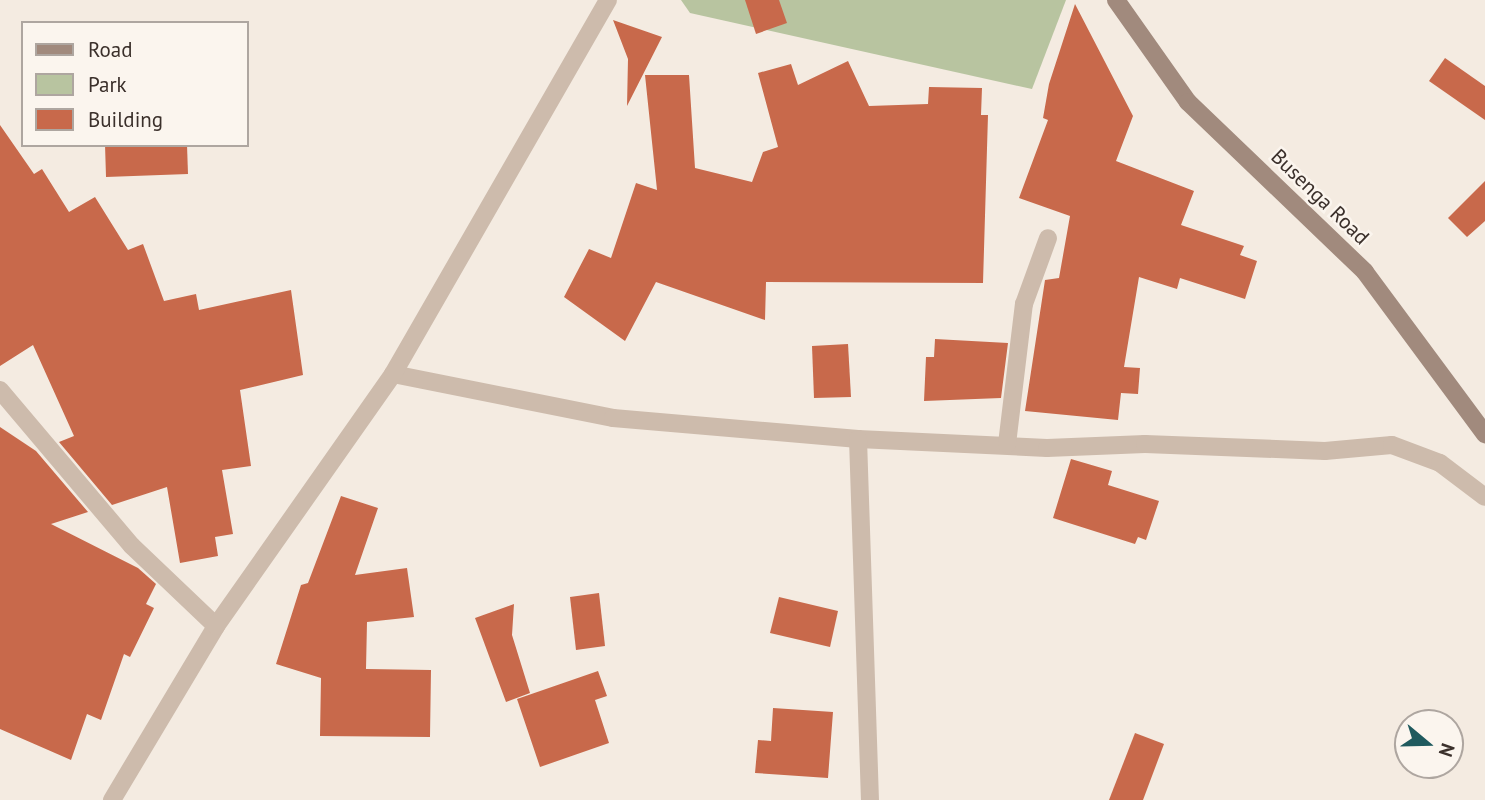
<!DOCTYPE html>
<html>
<head>
<meta charset="utf-8">
<style>
	body { margin:0 }
	#map { position:relative; width:1485px; height:800px; overflow:hidden; background:#f4ebe1; font-family:"PT Sans",sans-serif }
	div>[style] { position:absolute }
	.green>* { inset:0; background:#b8c4a0 }
	.building>* { inset:0; background:#c8694b }
	.street>* { height:18px; margin:-9px; padding:0 9px; transform-origin:9px; border-radius:9px; background:#cdbbac }
	.secondary>* { height:18px; margin:-9px; padding:0 9px; transform-origin:9px; border-radius:9px; background:#a18a7d }
	span { translate:-50% -50%; white-space:nowrap; text-align:center; line-height:1.15; -webkit-text-stroke:5px #fbf5ee; paint-order:stroke }
	.street-label { font-size:21px; color:#3b302b }
	.legend { position:absolute; left:21px; top:21px; width:228px; height:126px; box-sizing:border-box; background:#fbf5ee; border:2px solid #aea6a0; margin:0; padding:9px 12px; list-style:none; font-size:21px; color:#3b302b }
	.legend li { display:flex; align-items:center; gap:14px; height:35px }
	.legend b { width:35px; border:2px solid #aea6a0 }
	.north { position:absolute; left:1394px; top:709px; width:70px; height:70px; box-sizing:border-box; background:#fbf5ee; border:2px solid #aea6a0; border-radius:50%; rotate:109deg; font-size:19px; font-weight:700; line-height:28px; text-align:center; color:#3b302b }
	.north::after { content:''; display:block; margin:auto; width:24px; height:32px; background:#1f5a5e; clip-path:polygon(50% 0,100% 100%,50% 72%,0 100%) }
</style>
</head>
<body>
<div id="map">
	<div class="green">
		<i style="clip-path:polygon(681px 0,1066px 0,1032px 89px,690px 13px)"></i>
	</div>
	<div class="building">
		<i style="clip-path:polygon(745px 0,779px 0,787px 23px,756px 34px)"></i>
		<i style="clip-path:polygon(1075px 4px,1133px 116px,1116px 161px,1194px 191px,1181px 225px,1244px 246px,1240px 255px,1257px 261px,1245px 299px,1180px 278px,1177px 289px,1139px 277px,1124px 367px,1140px 368px,1138px 394px,1121px 393px,1118px 420px,1025px 411px,1045px 280px,1059px 278px,1070px 216px,1019px 198px,1048px 120px,1043px 118px,1049px 84px)"></i>
		<i style="clip-path:polygon(613px 20px,662px 37px,627px 106px,628px 59px)"></i>
		<i style="clip-path:polygon(1445px 58px,1485px 86px,1485px 120px,1429px 81px)"></i>
		<i style="clip-path:polygon(848px 61px,869px 106px,928px 104px,929px 87px,982px 88px,981px 115px,988px 115px,983px 283px,766px 282px,765px 320px,656px 282px,625px 341px,564px 297px,589px 249px,611px 258px,636px 183px,657px 190px,645px 75px,689px 75px,695px 168px,752px 182px,763px 152px,778px 147px,758px 73px,791px 64px,798px 85px)"></i>
		<i style="clip-path:polygon(0 125px,34px 174px,42px 169px,69px 212px,95px 197px,128px 250px,143px 244px,164px 301px,196px 294px,199px 310px,291px 290px,303px 375px,240px 390px,251px 466px,222px 470px,233px 534px,215px 537px,218px 556px,180px 563px,167px 487px,112px 505px,59px 442px,74px 436px,33px 345px,0 366px)"></i>
		<i style="clip-path:polygon(105px 145px,187px 145px,188px 174px,106px 177px)"></i>
		<i style="clip-path:polygon(1485px 181px,1485px 221px,1467px 237px,1448px 218px)"></i>
		<i style="clip-path:polygon(935px 339px,1008px 343px,1001px 398px,924px 401px,926px 357px,934px 357px)"></i>
		<i style="clip-path:polygon(848px 344px,851px 397px,814px 398px,812px 346px)"></i>
		<i style="clip-path:polygon(0 427px,36px 451px,88px 512px,51px 524px,138px 568px,156px 584px,146px 604px,154px 608px,130px 657px,124px 654px,101px 720px,87px 714px,71px 760px,0 729px)"></i>
		<i style="clip-path:polygon(1071px 459px,1112px 471px,1108px 485px,1159px 501px,1146px 540px,1138px 537px,1135px 544px,1053px 518px)"></i>
		<i style="clip-path:polygon(341px 496px,378px 508px,355px 575px,407px 568px,414px 617px,367px 622px,366px 669px,431px 670px,430px 737px,320px 736px,321px 678px,276px 664px,301px 585px,308px 583px)"></i>
		<i style="clip-path:polygon(599px 593px,605px 646px,576px 650px,570px 597px)"></i>
		<i style="clip-path:polygon(779px 597px,838px 611px,830px 647px,770px 633px)"></i>
		<i style="clip-path:polygon(514px 604px,512px 635px,530px 693px,506px 702px,475px 618px)"></i>
		<i style="clip-path:polygon(598px 671px,607px 696px,595px 700px,609px 743px,540px 767px,517px 699px)"></i>
		<i style="clip-path:polygon(773px 708px,833px 712px,828px 778px,755px 773px,758px 740px,771px 741px)"></i>
		<i style="clip-path:polygon(1135px 733px,1164px 744px,1143px 800px,1109px 800px)"></i>
	</div>
	<div class="street">
		<i style="left:393px;top:374px;width:224px;rotate:11.3deg"></i>
		<i style="left:613px;top:418px;width:246px;rotate:4.9deg"></i>
		<i style="left:858px;top:439px;width:189px;rotate:2.7deg"></i>
		<i style="left:1047px;top:448px;width:98px;rotate:-2.3deg"></i>
		<i style="left:1145px;top:444px;width:180px;rotate:2.2deg"></i>
		<i style="left:1325px;top:451px;width:67px;rotate:-5.1deg"></i>
		<i style="left:1392px;top:445px;width:51px;rotate:20.6deg"></i>
		<i style="left:1440px;top:463px;width:56px;rotate:37.1deg"></i>
		<i style="left:0;top:390px;width:204px;rotate:49.8deg"></i>
		<i style="left:132px;top:546px;width:116px;rotate:43.6deg"></i>
		<i style="left:858px;top:439px;width:361px;rotate:88.1deg"></i>
		<i style="left:1007px;top:444px;width:141px;rotate:-83.1deg"></i>
		<i style="left:1024px;top:304px;width:70px;rotate:-70deg"></i>
		<i style="left:112px;top:800px;width:203px;rotate:-59.1deg"></i>
		<i style="left:216px;top:626px;width:308px;rotate:-54.9deg"></i>
		<i style="left:393px;top:374px;width:431px;rotate:-60.1deg"></i>
	</div>
	<div class="secondary">
		<i style="left:1116px;top:0;width:125px;rotate:54.8deg"></i>
		<i style="left:1188px;top:102px;width:245px;rotate:43.8deg"></i>
		<i style="left:1365px;top:272px;width:202px;rotate:53.5deg"></i>
	</div>
	<div class="street-label">
		<span style="left:1320px;top:197px;rotate:44deg">Busenga Road</span>
	</div>
	<ul class="legend">
	<li><b style="height:9px;background:#a18a7d"></b>Road</li>
	<li><b style="height:19px;background:#b8c4a0"></b>Park</li>
	<li><b style="height:19px;background:#c8694b"></b>Building</li>
	</ul>
	<div class="north">N</div>
</div>
</body>
</html>
